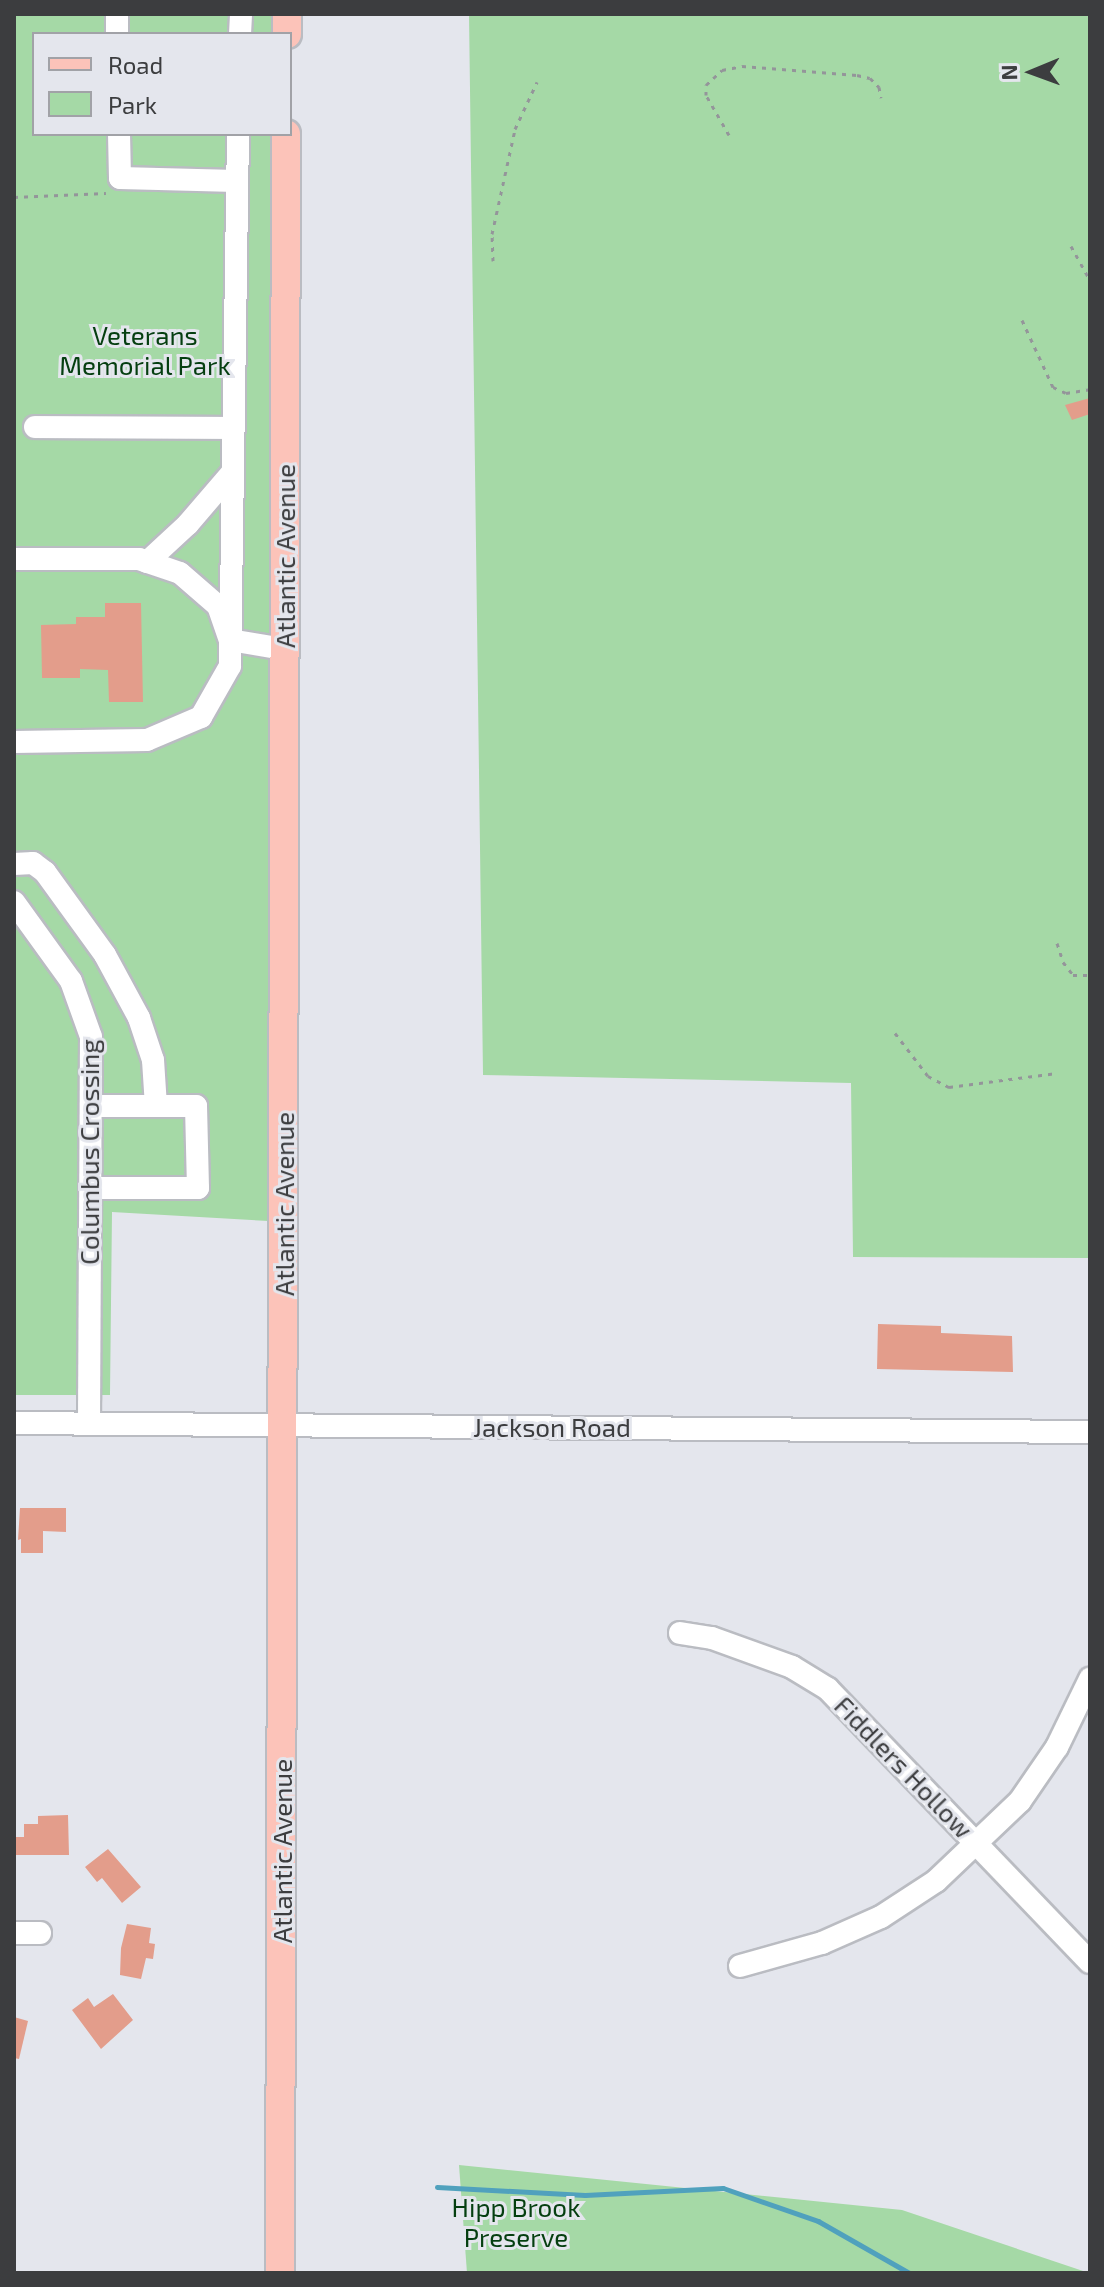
<!DOCTYPE html>
<html>
<head>
<meta charset="utf-8">
<style>
	body { margin:0 }
	#map { position:relative; width:1104px; height:2287px; overflow:hidden; background:#e4e6ed; font-family:"Exo 2",sans-serif }
	div>[style] { position:absolute }
	.green>* { inset:0; background:#a5d9a6 }
	.stream>* { height:5px; margin:-2.5px; padding:0 2.5px; transform-origin:2.5px; border-radius:2.5px; background:#50a1bd }
	.building>* { inset:0; background:#e39d8b }
	.path>* { height:3px; margin-top:-1.5px; transform-origin:0; background:repeating-linear-gradient(90deg,#94959a 0 4px,transparent 0 10px) }
	.roads { filter:drop-shadow(2px 0 #babcc2) drop-shadow(-2px 0 #babcc2) drop-shadow(0 2px #babcc2) drop-shadow(0 -2px #babcc2) }
	.minor>* { height:22px; margin:-11px; padding:0 11px; transform-origin:11px; border-radius:11px; background:#fff }
	.major>* { height:28px; margin:-14px; padding:0 14px; transform-origin:14px; border-radius:14px; background:#fcc3b9 }
	span { translate:-50% -50%; white-space:nowrap; text-align:center; line-height:1.15; -webkit-text-stroke:6px #e4e6ed; paint-order:stroke }
	.park-label { font-size:26px; color:#053f10 }
	.street-label { font-size:26px; color:#3c3d3f }
	.frame { position:absolute; inset:0; border:16px solid #3c3d3f; pointer-events:none }
	.legend { position:absolute; left:32px; top:32px; width:260px; height:104px; box-sizing:border-box; background:#e4e6ed; border:2px solid #a1a2a7; margin:0; padding:10px 14px; list-style:none; font-size:24px; color:#3c3d3f }
	.legend li { display:flex; align-items:center; gap:16px; height:40px }
	.legend b { width:40px; border:2px solid #a1a2a7 }
	.north { position:absolute; left:992px; top:32px; width:80px; height:80px; -webkit-text-stroke:6px #e4e6ed; paint-order:stroke; rotate:269deg; font-size:22px; font-weight:700; line-height:32px; text-align:center; color:#3c3d3f }
	.north::after { content:''; display:block; margin:auto; width:28px; height:36px; background:#3c3d3f; clip-path:polygon(50% 0,100% 100%,50% 72%,0 100%) }
</style>
</head>
<body>
<div id="map">
	<div class="green">
		<i style="clip-path:polygon(14px 14px,278px 14px,278px 34px,34px 34px,34px 134px,277px 134px,269px 1221px,112px 1212px,110px 1395px,14px 1395px)"></i>
		<i style="clip-path:polygon(469px 14px,1090px 14px,1090px 1258px,853px 1257px,851px 1083px,483px 1075px)"></i>
		<i style="clip-path:polygon(459px 2165px,902px 2210px,1089px 2273px,467px 2273px)"></i>
	</div>
	<div class="stream">
		<i style="left:437px;top:2187px;width:148px;rotate:3.1deg"></i>
		<i style="left:585px;top:2195px;width:138px;rotate:-2.9deg"></i>
		<i style="left:723px;top:2188px;width:101px;rotate:19.2deg"></i>
		<i style="left:818px;top:2221px;width:105px;rotate:29.7deg"></i>
	</div>
	<div class="building">
		<i style="clip-path:polygon(1090px 398px,1090px 414px,1072px 420px,1065px 405px)"></i>
		<i style="clip-path:polygon(105px 603px,141px 603px,143px 702px,109px 702px,108px 670px,80px 669px,80px 678px,42px 678px,41px 625px,76px 624px,76px 617px,105px 617px)"></i>
		<i style="clip-path:polygon(878px 1324px,941px 1326px,941px 1333px,1012px 1336px,1013px 1372px,877px 1369px)"></i>
		<i style="clip-path:polygon(20px 1508px,66px 1508px,66px 1532px,43px 1531px,43px 1553px,21px 1553px,21px 1539px,18px 1540px)"></i>
		<i style="clip-path:polygon(68px 1815px,69px 1855px,14px 1855px,14px 1837px,24px 1837px,24px 1824px,38px 1824px,38px 1816px)"></i>
		<i style="clip-path:polygon(108px 1849px,141px 1887px,122px 1903px,102px 1878px,97px 1882px,85px 1867px)"></i>
		<i style="clip-path:polygon(127px 1924px,151px 1928px,149px 1943px,155px 1944px,153px 1959px,146px 1958px,141px 1979px,120px 1975px,121px 1948px)"></i>
		<i style="clip-path:polygon(113px 1994px,133px 2020px,101px 2049px,72px 2010px,88px 1998px,94px 2007px)"></i>
		<i style="clip-path:polygon(14px 2017px,28px 2021px,19px 2059px,14px 2058px)"></i>
	</div>
	<div class="path">
		<i style="left:729px;top:135px;width:46px;rotate:-119.9deg"></i>
		<i style="left:706px;top:95px;width:10px;rotate:-90deg"></i>
		<i style="left:706px;top:85px;width:22px;rotate:-43deg"></i>
		<i style="left:722px;top:70px;width:20px;rotate:-11deg"></i>
		<i style="left:742px;top:66px;width:115px;rotate:4.5deg"></i>
		<i style="left:857px;top:75px;width:13px;rotate:13deg"></i>
		<i style="left:870px;top:78px;width:13px;rotate:45deg"></i>
		<i style="left:879px;top:87px;width:11px;rotate:80deg"></i>
		<i style="left:14px;top:197px;width:92px;rotate:-2.5deg"></i>
		<i style="left:1071px;top:246px;width:39px;rotate:61deg"></i>
		<i style="left:493px;top:261px;width:27px;rotate:-92deg"></i>
		<i style="left:492px;top:234px;width:107px;rotate:-77.6deg"></i>
		<i style="left:515px;top:129px;width:52px;rotate:-64.9deg"></i>
		<i style="left:1022px;top:320px;width:74px;rotate:65.2deg"></i>
		<i style="left:1053px;top:387px;width:14px;rotate:25deg"></i>
		<i style="left:1066px;top:393px;width:24px;rotate:-9deg"></i>
		<i style="left:1057px;top:943px;width:20px;rotate:72deg"></i>
		<i style="left:1063px;top:962px;width:16px;rotate:52deg"></i>
		<i style="left:1073px;top:975px;width:17px"></i>
		<i style="left:895px;top:1033px;width:54px;rotate:52.5deg"></i>
		<i style="left:928px;top:1076px;width:24px;rotate:28deg"></i>
		<i style="left:949px;top:1087px;width:109px;rotate:-7.4deg"></i>
	</div>
	<div class="roads">
		<div class="minor">
			<i style="left:117px;top:14px;width:20px;rotate:90deg"></i>
			<i style="left:240px;top:34px;width:20px;rotate:-87deg"></i>
			<i style="left:119px;top:134px;width:44px;rotate:88.7deg"></i>
			<i style="left:120px;top:178px;width:116px;rotate:1.5deg"></i>
			<i style="left:35px;top:427px;width:196px;rotate:0.3deg"></i>
			<i style="left:14px;top:559px;width:125px"></i>
			<i style="left:139px;top:559px;width:43px;rotate:18.9deg"></i>
			<i style="left:180px;top:573px;width:50px;rotate:41deg"></i>
			<i style="left:218px;top:606px;width:36px;rotate:71deg"></i>
			<i style="left:230px;top:640px;width:55px;rotate:9.5deg"></i>
			<i style="left:147px;top:562px;width:56px;rotate:-42.8deg"></i>
			<i style="left:188px;top:524px;width:65px;rotate:-49.4deg"></i>
			<i style="left:14px;top:742px;width:133px;rotate:-0.9deg"></i>
			<i style="left:147px;top:740px;width:59px;rotate:-23.1deg"></i>
			<i style="left:201px;top:717px;width:59px;rotate:-60.4deg"></i>
			<i style="left:230px;top:666px;width:532px;rotate:-89.14deg"></i>
			<i style="left:14px;top:864px;width:19px;rotate:-3deg"></i>
			<i style="left:33px;top:863px;width:15px;rotate:37deg"></i>
			<i style="left:45px;top:872px;width:102px;rotate:54.1deg"></i>
			<i style="left:105px;top:955px;width:72px;rotate:61.6deg"></i>
			<i style="left:139px;top:1018px;width:44px;rotate:71.6deg"></i>
			<i style="left:153px;top:1060px;width:46px;rotate:86.3deg"></i>
			<i style="left:14px;top:902px;width:97px;rotate:54.2deg"></i>
			<i style="left:71px;top:981px;width:59px;rotate:70.3deg"></i>
			<i style="left:91px;top:1037px;width:386px;rotate:90.3deg"></i>
			<i style="left:91px;top:1188px;width:107px"></i>
			<i style="left:198px;top:1188px;width:82px;rotate:-91.4deg"></i>
			<i style="left:196px;top:1106px;width:103px;rotate:180deg"></i>
			<i style="left:14px;top:1423px;width:1076px;rotate:0.48deg"></i>
			<i style="left:680px;top:1633px;width:32px;rotate:9deg"></i>
			<i style="left:712px;top:1638px;width:85px;rotate:19.9deg"></i>
			<i style="left:792px;top:1667px;width:42px;rotate:31.4deg"></i>
			<i style="left:828px;top:1689px;width:378px;rotate:46.2deg"></i>
			<i style="left:14px;top:1933px;width:26px"></i>
			<i style="left:740px;top:1966px;width:85px;rotate:-15.7deg"></i>
			<i style="left:822px;top:1943px;width:64px;rotate:-23.8deg"></i>
			<i style="left:881px;top:1917px;width:66px;rotate:-33.2deg"></i>
			<i style="left:936px;top:1881px;width:116px;rotate:-43.6deg"></i>
			<i style="left:1020px;top:1801px;width:65px;rotate:-55.6deg"></i>
			<i style="left:1057px;top:1747px;width:76px;rotate:-64.1deg"></i>
		</div>
		<div class="major">
			<i style="left:287px;top:34px;width:20px;rotate:-90deg"></i>
			<i style="left:280px;top:2273px;width:2139px;rotate:-89.84deg"></i>
		</div>
	</div>
	<div class="park-label">
		<span style="left:145px;top:350px">Veterans<br>Memorial Park</span>
		<span style="left:516px;top:2222px">Hipp Brook<br>Preserve</span>
	</div>
	<div class="street-label">
		<span style="left:285px;top:556px;rotate:-90deg">Atlantic Avenue</span>
		<span style="left:89px;top:1152px;rotate:-90deg">Columbus Crossing</span>
		<span style="left:284px;top:1204px;rotate:-90deg">Atlantic Avenue</span>
		<span style="left:552px;top:1427px">Jackson Road</span>
		<span style="left:904px;top:1767px;rotate:46deg">Fiddlers Hollow</span>
		<span style="left:282px;top:1851px;rotate:-90deg">Atlantic Avenue</span>
	</div>
	<div class="frame"></div>
	<ul class="legend">
	<li><b style="height:10px;background:#fcc3b9"></b>Road</li>
	<li><b style="height:22px;background:#a5d9a6"></b>Park</li>
	</ul>
	<div class="north">N</div>
</div>
</body>
</html>
